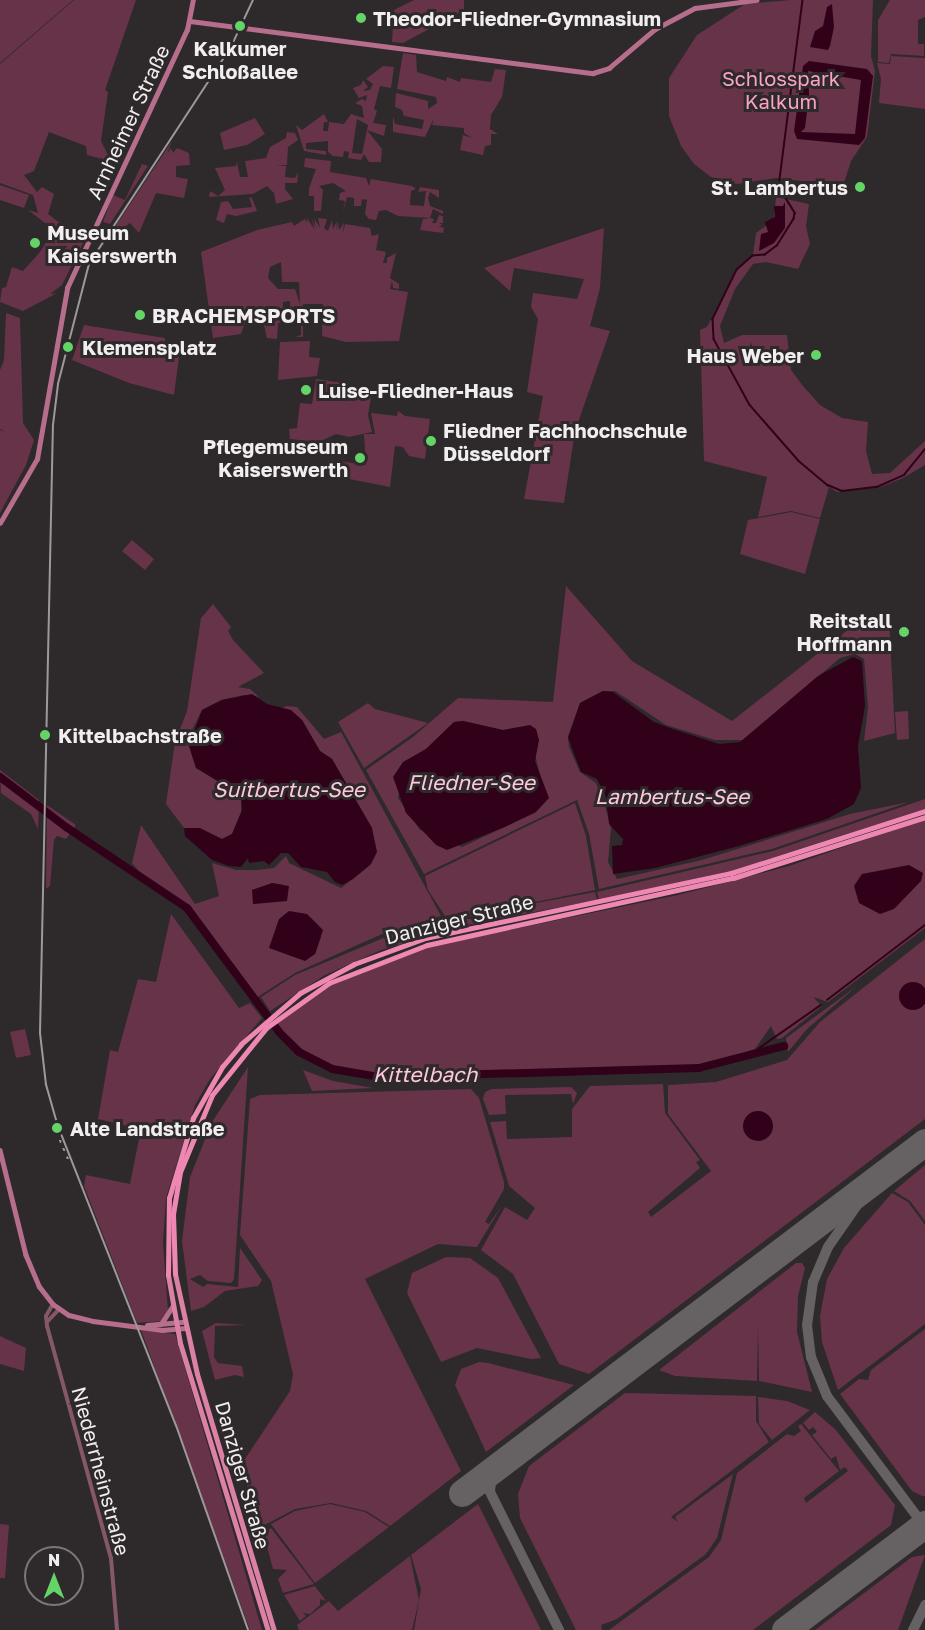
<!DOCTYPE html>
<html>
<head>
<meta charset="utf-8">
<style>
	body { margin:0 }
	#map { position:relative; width:925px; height:1630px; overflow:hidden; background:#2e292b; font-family:"Golos Text",sans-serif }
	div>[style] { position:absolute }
	.green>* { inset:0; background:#673349 }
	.water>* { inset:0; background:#31011a }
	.round { border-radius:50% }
	.stream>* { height:1.5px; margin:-0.75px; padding:0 0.75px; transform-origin:0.75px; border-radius:0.75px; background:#31011a }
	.river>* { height:8px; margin:-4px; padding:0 4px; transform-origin:4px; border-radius:4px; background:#31011a }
	.taxiway>* { height:10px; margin:-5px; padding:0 5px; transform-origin:5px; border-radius:5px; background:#666162 }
	.runway>* { height:27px; margin:-13.5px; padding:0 13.5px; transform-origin:13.5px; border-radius:13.5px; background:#666162 }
	.tertiary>* { height:4px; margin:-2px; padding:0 2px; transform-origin:2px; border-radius:2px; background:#845769 }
	.secondary>* { height:4.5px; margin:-2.25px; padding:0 2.25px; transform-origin:2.25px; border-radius:2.25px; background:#b66e8c }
	.primary>* { height:5px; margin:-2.5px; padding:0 2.5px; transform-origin:2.5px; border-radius:2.5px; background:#dc80a6 }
	.trunk>* { height:5px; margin:-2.5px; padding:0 2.5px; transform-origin:2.5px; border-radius:2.5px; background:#ee88b2 }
	.tram>* { height:1.5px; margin:-0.75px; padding:0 0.75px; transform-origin:0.75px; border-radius:0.75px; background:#9d999a }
	.rail>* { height:1.5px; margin-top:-0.75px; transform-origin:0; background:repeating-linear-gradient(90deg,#9d999a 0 3px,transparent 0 9px) }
	.dots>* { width:16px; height:16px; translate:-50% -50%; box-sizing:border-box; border:3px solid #2e292b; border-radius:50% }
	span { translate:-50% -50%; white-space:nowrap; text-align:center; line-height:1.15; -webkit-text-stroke:6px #2e292b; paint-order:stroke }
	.poi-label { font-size:20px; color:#f1eeef; font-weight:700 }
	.left { translate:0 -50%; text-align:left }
	.right { translate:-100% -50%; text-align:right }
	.park-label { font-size:20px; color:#fba2c6 }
	.street-label { font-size:20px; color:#f1eeef }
	.water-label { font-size:21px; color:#ffc7dc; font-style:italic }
	.north { position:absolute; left:24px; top:1546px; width:60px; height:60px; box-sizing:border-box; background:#2e292b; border:2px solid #7c7879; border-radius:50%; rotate:0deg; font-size:16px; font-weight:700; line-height:24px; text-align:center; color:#f1eeef }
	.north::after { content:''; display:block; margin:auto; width:21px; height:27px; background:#64d468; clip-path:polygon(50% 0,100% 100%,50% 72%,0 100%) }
</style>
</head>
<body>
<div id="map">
	<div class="green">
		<i style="clip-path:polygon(0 0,73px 0,0 63px)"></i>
		<i style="clip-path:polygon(74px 0,136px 0,105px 90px,108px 92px,101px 141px,108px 155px,106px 160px,87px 155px,86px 146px,49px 132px,34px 171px,24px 175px,37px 192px,42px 187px,54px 194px,48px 214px,61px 224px,61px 230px,86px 237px,62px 285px,50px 294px,57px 293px,23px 311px,0 302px,2px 288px,6px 287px,12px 267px,23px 271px,40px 252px,50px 236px,49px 226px,28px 210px,38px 213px,33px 195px,0 183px,0 64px)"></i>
		<i style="clip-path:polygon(414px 0,464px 0,464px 10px,403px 43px,392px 42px,394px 10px)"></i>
		<i style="clip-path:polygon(791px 0,873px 0,871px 56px,875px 71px,867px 137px,851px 161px,843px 186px,776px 178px,737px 184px,711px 177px,694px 164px,681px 146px,669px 116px,669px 78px,697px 35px,745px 4px)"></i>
		<i style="clip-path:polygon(890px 0,925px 0,925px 17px,918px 20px,918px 44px,924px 44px,924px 56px,891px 54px,889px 63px,878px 62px,878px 20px)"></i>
		<i style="clip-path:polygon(403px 53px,416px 55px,417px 72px,446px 81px,447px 77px,460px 82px,461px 78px,491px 82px,495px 69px,506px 70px,502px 97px,491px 115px,490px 129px,498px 134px,491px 134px,491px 145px,485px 146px,483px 155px,460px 150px,463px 135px,472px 138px,464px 133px,464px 128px,432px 125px,434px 118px,425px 137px,393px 132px,393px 116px,395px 124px,422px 129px,424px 120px,404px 116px,402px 110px,395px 107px,396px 93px,428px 101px,428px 109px,437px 103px,436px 97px,397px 89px)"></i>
		<i style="clip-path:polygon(891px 56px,925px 58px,925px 109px,879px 103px,881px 79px,877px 63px,890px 64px)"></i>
		<i style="clip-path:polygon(evenodd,383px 66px,394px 67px,391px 88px,380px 86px,374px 109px,377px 111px,373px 123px,386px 125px,384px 136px,367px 130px,382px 149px,381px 162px,369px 162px,364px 154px,362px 160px,363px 154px,361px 160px,348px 158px,349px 152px,344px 151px,343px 157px,333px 156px,328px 152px,328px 141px,306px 143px,306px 149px,326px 151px,326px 155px,304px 151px,296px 125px,302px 130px,324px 114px,328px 122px,324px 122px,323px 131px,328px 131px,329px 122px,344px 124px,351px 114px,364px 118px,362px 106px,355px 103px,362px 99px,366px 101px,367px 95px,359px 98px,353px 88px,361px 85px,363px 80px,368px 87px,363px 91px,370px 90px,373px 84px,366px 79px,383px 66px,357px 119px,368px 125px,362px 154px,352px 153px,357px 119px)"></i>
		<i style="clip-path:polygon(255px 118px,265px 134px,247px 145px,224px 150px,220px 133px)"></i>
		<i style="clip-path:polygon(287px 132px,295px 133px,298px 140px,288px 147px,287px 165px,276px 165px,286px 166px,285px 177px,295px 178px,298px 172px,297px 183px,285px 183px,285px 189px,293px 199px,276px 204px,274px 193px,267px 186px,253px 194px,209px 197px,210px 191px,218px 196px,225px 190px,215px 168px,236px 166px,237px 162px,240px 177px,248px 177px,245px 161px,266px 158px,270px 147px,286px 138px)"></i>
		<i style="clip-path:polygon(172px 141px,167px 154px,171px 148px,173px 153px,177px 148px,189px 153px,190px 165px,176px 166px,176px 177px,188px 179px,184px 198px,156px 193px,139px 233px,130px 223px,122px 229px,115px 227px)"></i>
		<i style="clip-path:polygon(305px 158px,331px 161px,330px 172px,366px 178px,369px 186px,371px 179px,412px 186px,416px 189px,411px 191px,410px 205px,424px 206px,426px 191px,418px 192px,420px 187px,439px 190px,439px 198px,430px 192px,428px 198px,430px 206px,443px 211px,443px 214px,433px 209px,430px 218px,434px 219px,432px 223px,436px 223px,439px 215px,443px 216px,443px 223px,439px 223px,443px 225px,439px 226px,444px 228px,443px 233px,420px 230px,423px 219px,430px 218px,398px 216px,386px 210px,379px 211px,376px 220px,369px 219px,365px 214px,367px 200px,362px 199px,361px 206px,354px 206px,354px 198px,347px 197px,343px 213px,345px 201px,339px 200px,340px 193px,346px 191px,333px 183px,319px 186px,323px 190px,321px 211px,314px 211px,314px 196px,309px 196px,309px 188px,316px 169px,304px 167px)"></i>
		<i style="clip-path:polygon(142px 164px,148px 166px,110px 224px,103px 222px,113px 195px,125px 200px)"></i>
		<i style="clip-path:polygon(0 185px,29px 195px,24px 208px,0 200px)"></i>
		<i style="clip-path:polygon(249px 197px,252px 198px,257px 211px,236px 216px,227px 214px,224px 223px,216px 220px,221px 202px,228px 201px,233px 209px,252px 207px)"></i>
		<i style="clip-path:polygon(776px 197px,809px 204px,806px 226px,810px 244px,798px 269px,766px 262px,753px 264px,735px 289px,720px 326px,724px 343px,742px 335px,787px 335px,791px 370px,803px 386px,820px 405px,842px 418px,868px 422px,866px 451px,872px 474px,890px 473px,925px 441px,925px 465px,903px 478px,881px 487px,837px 492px,829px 487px,820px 518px,791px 511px,758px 517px,767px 477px,704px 461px,700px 330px,707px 327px,737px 269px,753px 255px,756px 233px,774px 220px)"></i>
		<i style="clip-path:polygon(evenodd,307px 218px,314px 229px,312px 218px,316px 229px,314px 218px,320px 228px,318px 218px,327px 219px,324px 228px,328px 231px,332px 220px,333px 229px,337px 221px,336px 231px,338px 222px,339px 230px,344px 223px,343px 234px,345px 224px,370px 228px,372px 236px,379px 234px,376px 250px,386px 252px,383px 263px,387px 263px,387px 258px,396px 253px,390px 278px,399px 284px,399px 289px,393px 288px,392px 281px,390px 289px,408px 292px,399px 341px,346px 342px,322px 336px,323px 304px,303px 304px,303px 337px,295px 337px,301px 335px,301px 307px,290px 307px,290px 301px,283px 302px,283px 313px,290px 323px,278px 323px,277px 339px,267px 338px,262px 316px,245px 323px,241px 334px,213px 338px,201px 252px,257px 230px,292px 222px,294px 226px,305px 219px,307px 223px,307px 218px,281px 262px,282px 282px,299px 282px,300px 304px,295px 289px,278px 289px,268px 278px,270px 267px,281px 262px)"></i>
		<i style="clip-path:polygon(604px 228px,600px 288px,590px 326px,610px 331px,575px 431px,564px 503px,524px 499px,543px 396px,527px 392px,538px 319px,531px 307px,533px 293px,577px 299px,584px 279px,514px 268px,510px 291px,484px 268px)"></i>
		<i style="clip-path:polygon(6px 313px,20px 318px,23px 423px,34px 440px,26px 465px,0 513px,0 430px,5px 432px,0 429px,0 370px,4px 360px)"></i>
		<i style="clip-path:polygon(84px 325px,165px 338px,165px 348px,180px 349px,174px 395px,129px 383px,72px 360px)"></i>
		<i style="clip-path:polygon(310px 341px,309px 357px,320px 358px,317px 376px,278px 380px,280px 342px)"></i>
		<i style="clip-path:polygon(316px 379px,343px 383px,371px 397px,368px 415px,372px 432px,349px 437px,336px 434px,319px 442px,290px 439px,289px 429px,297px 428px,300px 403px,312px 404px)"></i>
		<i style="clip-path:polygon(398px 411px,405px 416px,430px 419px,425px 459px,409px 456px,403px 447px,395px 446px,390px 487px,329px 475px,332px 460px,366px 465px,364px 434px,375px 434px,371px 413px,397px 416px)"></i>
		<i style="clip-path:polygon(791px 512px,820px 519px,805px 574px,740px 554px,748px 520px)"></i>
		<i style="clip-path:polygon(132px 540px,154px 559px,145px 570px,122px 551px)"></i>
		<i style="clip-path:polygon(evenodd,566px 586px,632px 661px,732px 721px,868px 614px,889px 618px,895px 733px,864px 741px,868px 707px,864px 659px,855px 654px,840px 658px,743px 740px,715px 740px,666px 725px,615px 691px,603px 691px,580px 703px,568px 736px,569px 747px,580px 772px,596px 783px,605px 806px,611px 828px,608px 862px,617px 879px,702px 860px,850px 814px,909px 802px,772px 849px,599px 889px,589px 834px,577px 800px,424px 874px,366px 770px,413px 737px,458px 698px,553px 702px,566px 586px,463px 721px,503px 730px,518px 728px,539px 740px,535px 754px,541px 780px,536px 812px,462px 847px,420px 830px,398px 798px,405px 762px,426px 749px,454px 722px,463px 721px)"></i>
		<i style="clip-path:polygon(213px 604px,231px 627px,228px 631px,233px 640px,264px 673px,238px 687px,250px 689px,259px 697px,244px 695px,221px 700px,202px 710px,192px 730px,189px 746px,196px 768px,241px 795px,241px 813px,232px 834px,222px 839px,184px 828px,166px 804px,175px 742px,187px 711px,201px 618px)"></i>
		<i style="clip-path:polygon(368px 703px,375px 709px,428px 723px,364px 768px,338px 722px)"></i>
		<i style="clip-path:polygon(evenodd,287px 706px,297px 707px,324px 739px,341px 732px,441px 916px,382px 934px,295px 973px,256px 998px,203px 923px,188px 908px,143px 876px,132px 863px,141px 825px,195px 904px,219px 896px,212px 863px,236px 870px,257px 870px,274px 868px,286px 856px,289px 863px,341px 888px,369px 866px,374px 856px,372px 828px,332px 759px,320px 751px,302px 720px,282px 708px,287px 706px,272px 883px,284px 885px,287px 900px,260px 903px,272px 883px,287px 706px,308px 916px,316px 923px,321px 937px,315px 954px,303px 960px,276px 934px,308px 916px)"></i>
		<i style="clip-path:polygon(908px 711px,909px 739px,897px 740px,895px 712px)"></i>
		<i style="clip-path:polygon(0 770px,39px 800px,38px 829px,31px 814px,1px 793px)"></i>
		<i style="clip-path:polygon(925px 799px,925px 809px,731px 871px,599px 900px,597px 892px,773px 851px)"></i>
		<i style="clip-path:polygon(575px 803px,586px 836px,595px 890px,476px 914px,445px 916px,428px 890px,425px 876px)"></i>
		<i style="clip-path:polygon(47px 805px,76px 825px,66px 839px,57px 836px,54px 840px,50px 886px,46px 889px)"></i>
		<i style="clip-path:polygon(925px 819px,925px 928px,828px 1002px,813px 997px,822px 1006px,782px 1038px,777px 1039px,771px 1026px,755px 1049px,736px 1056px,701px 1066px,354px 1074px,315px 1061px,275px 1024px,330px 986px,428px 947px,678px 895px,789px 866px)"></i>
		<i style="clip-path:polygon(595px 892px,597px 900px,467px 925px,381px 950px,325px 975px,270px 1011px,261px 997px,295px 975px,412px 926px)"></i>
		<i style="clip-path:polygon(171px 914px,239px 1008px,250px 1003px,262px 1018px,210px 1079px,195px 1105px,166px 1198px,163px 1243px,168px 1311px,162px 1321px,137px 1323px,84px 1186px,86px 1175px,130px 1184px,141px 1129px,98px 1119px,110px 1050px,118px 1052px,138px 979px,156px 982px)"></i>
		<i style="clip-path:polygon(925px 939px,925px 1119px,589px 1374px,559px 1364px,513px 1274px,481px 1250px,505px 1207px,527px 1220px,535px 1208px,509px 1186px,490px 1122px,506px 1121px,507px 1139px,572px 1137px,572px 1109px,590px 1086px,663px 1084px,665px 1113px,700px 1160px,696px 1162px,700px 1168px,648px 1212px,651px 1217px,711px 1171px,668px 1114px,668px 1085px,716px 1082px,787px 1060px,820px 1022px)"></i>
		<i style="clip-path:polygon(857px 986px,807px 1029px,788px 1052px,786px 1038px)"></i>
		<i style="clip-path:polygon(25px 1029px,31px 1055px,16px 1058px,10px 1032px)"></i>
		<i style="clip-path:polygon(248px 1067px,234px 1279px,231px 1283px,208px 1281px,200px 1275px,190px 1279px,203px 1287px,207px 1284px,238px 1287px,240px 1248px,262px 1280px,258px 1286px,225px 1291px,204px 1307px,191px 1311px,182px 1241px,190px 1177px,212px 1122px)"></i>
		<i style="clip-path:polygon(303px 1070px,333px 1081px,373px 1088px,312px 1091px)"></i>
		<i style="clip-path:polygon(571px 1087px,577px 1093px,573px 1104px,571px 1094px,505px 1095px,506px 1114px,489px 1115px,483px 1099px,485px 1092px,492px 1089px)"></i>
		<i style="clip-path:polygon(471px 1089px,479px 1098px,504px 1182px,504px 1189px,485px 1222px,489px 1224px,503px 1204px,477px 1247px,438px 1244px,365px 1279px,461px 1471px,390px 1526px,366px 1511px,331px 1503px,295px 1509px,259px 1528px,242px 1470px,243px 1462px,290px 1391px,293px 1374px,271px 1281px,240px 1235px,250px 1099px,260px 1095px)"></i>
		<i style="clip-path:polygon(925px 1165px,925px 1221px,910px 1201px,894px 1191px)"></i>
		<i style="clip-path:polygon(892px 1193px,908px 1202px,925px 1225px,925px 1324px,838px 1390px,822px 1342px,820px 1316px,827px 1279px,844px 1248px)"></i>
		<i style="clip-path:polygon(446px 1257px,470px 1258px,498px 1278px,541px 1358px,531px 1359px,477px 1348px,441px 1362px,407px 1293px,412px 1273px)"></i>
		<i style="clip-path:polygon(796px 1263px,802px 1263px,805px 1268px,798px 1296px,797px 1332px,812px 1392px,759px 1381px,758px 1326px,757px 1381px,675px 1376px,659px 1370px)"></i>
		<i style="clip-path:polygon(216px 1323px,246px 1325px,215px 1326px,214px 1357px,218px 1363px,242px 1366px,244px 1377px,235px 1375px,215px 1380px,202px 1331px)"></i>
		<i style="clip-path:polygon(925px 1329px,925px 1496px,922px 1496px,912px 1491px,840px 1394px,859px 1379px,868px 1380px,871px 1370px)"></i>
		<i style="clip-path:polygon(141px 1330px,175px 1334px,262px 1630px,250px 1630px)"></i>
		<i style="clip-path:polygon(0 1336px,26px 1348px,24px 1371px,0 1364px)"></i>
		<i style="clip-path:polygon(479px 1362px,488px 1363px,574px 1385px,486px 1452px,455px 1385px,461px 1369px)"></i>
		<i style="clip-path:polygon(625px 1393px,756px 1396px,756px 1421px,769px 1442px,671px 1517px,678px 1522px,675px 1517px,733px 1474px,717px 1538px,706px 1554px,617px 1619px,601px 1625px,602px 1630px,576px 1630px,520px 1518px,518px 1494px,529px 1466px)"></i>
		<i style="clip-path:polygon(758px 1397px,787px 1401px,810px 1410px,772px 1440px,759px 1424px)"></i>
		<i style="clip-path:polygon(815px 1412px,835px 1429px,895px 1505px,891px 1525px,753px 1630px,609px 1630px,709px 1557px,721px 1540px,737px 1473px,787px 1434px,794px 1436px,801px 1431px,798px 1426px,801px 1424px,839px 1471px,804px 1498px,806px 1503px,848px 1471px,845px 1467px,840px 1470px,836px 1456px,831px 1459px,812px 1435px,817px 1432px,813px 1427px,809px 1430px,803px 1423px)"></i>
		<i style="clip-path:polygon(330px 1504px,365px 1512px,389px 1527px,315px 1583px,271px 1524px,295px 1511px)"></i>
		<i style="clip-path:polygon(478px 1504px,541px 1630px,414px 1630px,421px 1589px,411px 1555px)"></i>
		<i style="clip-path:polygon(0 1524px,9px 1525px,5px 1578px,0 1578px)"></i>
		<i style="clip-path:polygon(262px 1528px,264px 1533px,271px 1528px,314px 1584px,283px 1593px,278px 1579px,287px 1570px,273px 1569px)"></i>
		<i style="clip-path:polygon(925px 1555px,898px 1630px,815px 1630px,912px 1557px)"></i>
		<i style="clip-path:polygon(410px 1556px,419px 1600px,412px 1630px,299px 1630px,297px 1625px,329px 1601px,338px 1611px)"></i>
		<i style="clip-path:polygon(315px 1586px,326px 1601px,320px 1599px,320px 1605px,310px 1614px,303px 1613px,306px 1616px,300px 1621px,284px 1595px)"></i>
	</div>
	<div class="water">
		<i style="clip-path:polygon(832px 4px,834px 27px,830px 46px,828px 50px,810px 47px,815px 31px,823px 26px,827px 7px)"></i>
		<i style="clip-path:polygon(evenodd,809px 61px,867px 69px,873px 76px,865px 138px,859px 145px,797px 139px,794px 131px,803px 66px,809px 61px,808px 71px,861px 80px,855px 134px,801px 132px,805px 128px,809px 95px,808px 71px)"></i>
		<i style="clip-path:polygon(785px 202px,785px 228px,774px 243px,759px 251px,761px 234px,768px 232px,765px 222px,775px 217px,774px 206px,783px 206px)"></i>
		<i style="clip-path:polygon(853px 657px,862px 661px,865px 706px,858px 746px,861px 788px,854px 804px,827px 819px,739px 846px,655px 868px,613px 874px,612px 846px,622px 845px,623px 839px,609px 824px,606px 797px,597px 779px,581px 772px,568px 738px,580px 703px,603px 691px,613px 692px,654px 722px,670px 728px,719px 744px,740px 742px,818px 676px)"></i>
		<i style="clip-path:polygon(252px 694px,267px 704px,291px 710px,302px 720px,320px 751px,332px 759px,372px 828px,377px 852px,371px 864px,353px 879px,342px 885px,335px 882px,327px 872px,301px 867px,288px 853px,281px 853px,269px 865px,264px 861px,249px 863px,248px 858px,241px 867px,229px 866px,212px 860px,185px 836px,184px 828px,200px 828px,222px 839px,232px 834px,242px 810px,241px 795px,196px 768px,189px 746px,202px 710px,222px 700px)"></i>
		<i style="clip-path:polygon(463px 721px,503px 730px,530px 725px,536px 729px,539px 740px,535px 761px,549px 798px,536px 812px,505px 827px,447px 850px,436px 845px,406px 813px,393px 777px,403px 762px,426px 749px,454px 722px)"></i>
		<i style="clip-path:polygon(909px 865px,923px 873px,921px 881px,894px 909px,880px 914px,859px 903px,854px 886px,862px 874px)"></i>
		<i style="clip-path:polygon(272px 883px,289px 886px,287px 901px,253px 904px,252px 890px)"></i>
		<i style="clip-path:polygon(289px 911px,307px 914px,323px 930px,315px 954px,305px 961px,269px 948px,279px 919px)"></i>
		<i class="round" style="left:899px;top:982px;width:28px;height:28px"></i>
		<i class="round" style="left:743px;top:1111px;width:30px;height:30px"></i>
	</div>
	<div class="stream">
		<i style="left:803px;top:0;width:189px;rotate:97.3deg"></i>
		<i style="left:779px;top:187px;width:31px;rotate:58deg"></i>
		<i style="left:795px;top:213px;width:6px;rotate:99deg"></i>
		<i style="left:794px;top:219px;width:32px;rotate:122deg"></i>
		<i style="left:777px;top:246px;width:15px;rotate:143deg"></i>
		<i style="left:765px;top:255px;width:12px;rotate:175deg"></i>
		<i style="left:753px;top:256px;width:21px;rotate:139deg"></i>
		<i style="left:737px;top:270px;width:55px;rotate:116.1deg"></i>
		<i style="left:713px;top:319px;width:20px;rotate:87deg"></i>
		<i style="left:714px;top:339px;width:75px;rotate:61.4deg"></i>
		<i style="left:750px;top:405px;width:74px;rotate:48.8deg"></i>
		<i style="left:799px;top:461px;width:38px;rotate:40deg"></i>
		<i style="left:828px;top:485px;width:15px;rotate:23deg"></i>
		<i style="left:842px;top:491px;width:35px;rotate:-7deg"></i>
		<i style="left:877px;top:487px;width:30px;rotate:-24deg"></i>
		<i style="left:904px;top:475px;width:33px;rotate:-51deg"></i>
		<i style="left:827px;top:1000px;width:123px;rotate:-37.4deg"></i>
		<i style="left:755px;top:1051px;width:80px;rotate:-34.9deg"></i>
	</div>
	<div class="river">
		<i style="left:0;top:777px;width:83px;rotate:37.1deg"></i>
		<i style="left:66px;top:827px;width:146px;rotate:33.8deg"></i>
		<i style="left:187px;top:908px;width:154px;rotate:53.4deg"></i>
		<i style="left:279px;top:1032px;width:28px;rotate:45deg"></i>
		<i style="left:299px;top:1052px;width:37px;rotate:27deg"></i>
		<i style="left:332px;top:1069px;width:49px;rotate:9.5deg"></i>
		<i style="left:380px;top:1077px;width:319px;rotate:-1.6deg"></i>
		<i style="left:699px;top:1068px;width:88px;rotate:-14.5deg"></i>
	</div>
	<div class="taxiway">
		<i style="left:908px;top:1155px;width:70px;rotate:135.6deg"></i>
		<i style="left:858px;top:1204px;width:52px;rotate:124.9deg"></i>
		<i style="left:828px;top:1247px;width:38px;rotate:113deg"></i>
		<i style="left:813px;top:1282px;width:43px;rotate:97.9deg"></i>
		<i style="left:807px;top:1325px;width:32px;rotate:83deg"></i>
		<i style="left:811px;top:1357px;width:42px;rotate:67.7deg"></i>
		<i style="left:827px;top:1396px;width:164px;rotate:53.2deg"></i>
		<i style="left:483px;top:1478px;width:170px;rotate:63.4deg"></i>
		<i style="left:490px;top:1491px;width:16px;rotate:-83deg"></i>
		<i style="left:492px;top:1475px;width:14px;rotate:-51deg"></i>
		<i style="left:913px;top:1630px;width:28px;rotate:-64deg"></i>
	</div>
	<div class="runway">
		<i style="left:462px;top:1493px;width:581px;rotate:-37.17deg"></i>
		<i style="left:785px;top:1630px;width:176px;rotate:-37.1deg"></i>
	</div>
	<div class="tertiary">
		<i style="left:53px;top:1304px;width:14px;rotate:120deg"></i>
		<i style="left:46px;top:1316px;width:10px;rotate:84deg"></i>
		<i style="left:47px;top:1326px;width:241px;rotate:74.6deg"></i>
		<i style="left:111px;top:1558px;width:72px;rotate:85.2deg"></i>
		<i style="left:47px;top:1322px;width:18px;rotate:-47deg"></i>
	</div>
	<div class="secondary">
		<i style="left:190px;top:21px;width:406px;rotate:7.4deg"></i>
		<i style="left:593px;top:73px;width:17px;rotate:-17deg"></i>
		<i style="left:609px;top:68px;width:60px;rotate:-40.3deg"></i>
		<i style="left:655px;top:29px;width:45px;rotate:-27.7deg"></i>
		<i style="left:695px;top:8px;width:62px;rotate:-7.5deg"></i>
		<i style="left:0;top:523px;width:74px;rotate:-60deg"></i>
		<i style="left:37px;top:459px;width:174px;rotate:-80deg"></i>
		<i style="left:67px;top:288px;width:285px;rotate:-65.1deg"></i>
		<i style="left:187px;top:30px;width:31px;rotate:-79deg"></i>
		<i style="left:0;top:1150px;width:108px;rotate:76.1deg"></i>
		<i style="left:26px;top:1255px;width:34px;rotate:67deg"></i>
		<i style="left:39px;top:1286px;width:23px;rotate:52deg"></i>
		<i style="left:53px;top:1304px;width:19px;rotate:35deg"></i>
		<i style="left:69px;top:1315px;width:25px;rotate:14deg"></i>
		<i style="left:93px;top:1321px;width:70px;rotate:7.4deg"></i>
		<i style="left:162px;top:1330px;width:23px;rotate:-5deg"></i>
		<i style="left:161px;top:1324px;width:20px;rotate:-57deg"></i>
		<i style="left:147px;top:1325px;width:37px;rotate:-5deg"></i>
	</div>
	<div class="primary">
		<i style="left:175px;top:1274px;width:102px;rotate:77.6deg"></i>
		<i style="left:197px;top:1374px;width:267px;rotate:73.3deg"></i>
		<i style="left:168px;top:1275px;width:69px;rotate:80deg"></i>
		<i style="left:180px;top:1343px;width:300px;rotate:73deg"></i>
	</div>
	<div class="trunk">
		<i style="left:175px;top:1274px;width:60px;rotate:-91.9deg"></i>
		<i style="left:173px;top:1214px;width:43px;rotate:-80.5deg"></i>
		<i style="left:180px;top:1172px;width:83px;rotate:-67.4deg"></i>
		<i style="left:212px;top:1095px;width:86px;rotate:-51.1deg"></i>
		<i style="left:266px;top:1028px;width:77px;rotate:-35.5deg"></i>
		<i style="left:329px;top:983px;width:105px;rotate:-21.2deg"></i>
		<i style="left:427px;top:945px;width:313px;rotate:-12.4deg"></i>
		<i style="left:733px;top:878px;width:201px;rotate:-17.6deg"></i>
		<i style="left:168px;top:1275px;width:77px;rotate:-89.3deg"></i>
		<i style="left:169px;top:1198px;width:84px;rotate:-73.3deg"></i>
		<i style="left:193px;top:1118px;width:59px;rotate:-60.4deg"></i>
		<i style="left:222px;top:1067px;width:30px;rotate:-50deg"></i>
		<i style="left:241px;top:1044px;width:78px;rotate:-40.8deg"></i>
		<i style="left:300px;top:993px;width:61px;rotate:-28.2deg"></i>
		<i style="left:354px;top:964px;width:76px;rotate:-20.1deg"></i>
		<i style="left:425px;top:938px;width:313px;rotate:-12deg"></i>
		<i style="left:731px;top:873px;width:204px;rotate:-17.7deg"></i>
	</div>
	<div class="tram">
		<i style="left:248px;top:1630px;width:216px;rotate:-109.4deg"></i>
		<i style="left:176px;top:1426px;width:321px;rotate:-111.5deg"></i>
		<i style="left:58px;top:1127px;width:44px;rotate:-105.9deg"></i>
		<i style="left:46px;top:1085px;width:52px;rotate:-96.6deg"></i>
		<i style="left:40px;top:1033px;width:608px;rotate:-88.78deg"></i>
		<i style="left:53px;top:425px;width:41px;rotate:-83deg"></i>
		<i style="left:58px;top:384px;width:124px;rotate:-75.5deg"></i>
		<i style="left:89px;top:264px;width:259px;rotate:-56.8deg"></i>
		<i style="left:231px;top:47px;width:52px;rotate:-64.9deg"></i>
	</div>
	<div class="rail">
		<i style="left:60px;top:1140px;width:25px;rotate:67deg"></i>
	</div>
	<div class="dots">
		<i style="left:361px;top:18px;background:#64d468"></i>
		<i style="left:240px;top:26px;background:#64d468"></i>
		<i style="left:860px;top:187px;background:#64d468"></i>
		<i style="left:35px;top:243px;background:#64d468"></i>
		<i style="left:140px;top:315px;background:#64d468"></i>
		<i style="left:68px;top:347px;background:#64d468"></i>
		<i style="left:816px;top:355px;background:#64d468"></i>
		<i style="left:306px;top:390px;background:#64d468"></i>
		<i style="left:431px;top:441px;background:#64d468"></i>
		<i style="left:360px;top:458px;background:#64d468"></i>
		<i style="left:904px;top:632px;background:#64d468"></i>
		<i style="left:45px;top:735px;background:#64d468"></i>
		<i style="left:57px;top:1128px;background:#64d468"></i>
	</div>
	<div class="poi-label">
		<span class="left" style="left:373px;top:18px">Theodor-Fliedner-Gymnasium</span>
		<span style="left:240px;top:60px">Kalkumer<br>Schloßallee</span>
		<span class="right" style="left:848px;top:187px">St. Lambertus</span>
		<span class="left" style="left:47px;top:244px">Museum<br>Kaiserswerth</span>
		<span class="left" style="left:152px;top:315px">BRACHEMSPORTS</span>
		<span class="left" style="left:82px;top:347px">Klemensplatz</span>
		<span class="right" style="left:804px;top:355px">Haus Weber</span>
		<span class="left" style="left:318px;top:390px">Luise-Fliedner-Haus</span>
		<span class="left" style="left:443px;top:442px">Fliedner Fachhochschule<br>Düsseldorf</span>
		<span class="right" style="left:348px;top:458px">Pflegemuseum<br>Kaiserswerth</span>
		<span class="right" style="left:892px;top:632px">Reitstall<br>Hoffmann</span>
		<span class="left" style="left:58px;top:735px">Kittelbachstraße</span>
		<span class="left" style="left:70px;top:1128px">Alte Landstraße</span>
	</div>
	<div class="park-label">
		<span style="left:781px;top:90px">Schlosspark<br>Kalkum</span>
	</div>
	<div class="street-label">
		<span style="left:128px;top:122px;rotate:-65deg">Arnheimer Straße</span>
		<span style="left:459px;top:919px;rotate:-14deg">Danziger Straße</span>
		<span style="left:101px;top:1471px;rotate:75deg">Niederrheinstraße</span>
		<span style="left:243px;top:1475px;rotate:74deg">Danziger Straße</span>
	</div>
	<div class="water-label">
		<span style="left:471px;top:782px">Fliedner-See</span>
		<span style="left:289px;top:789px">Suitbertus-See</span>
		<span style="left:672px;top:796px">Lambertus-See</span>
		<span style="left:425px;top:1074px">Kittelbach</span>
	</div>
	<div class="north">N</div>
</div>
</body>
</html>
